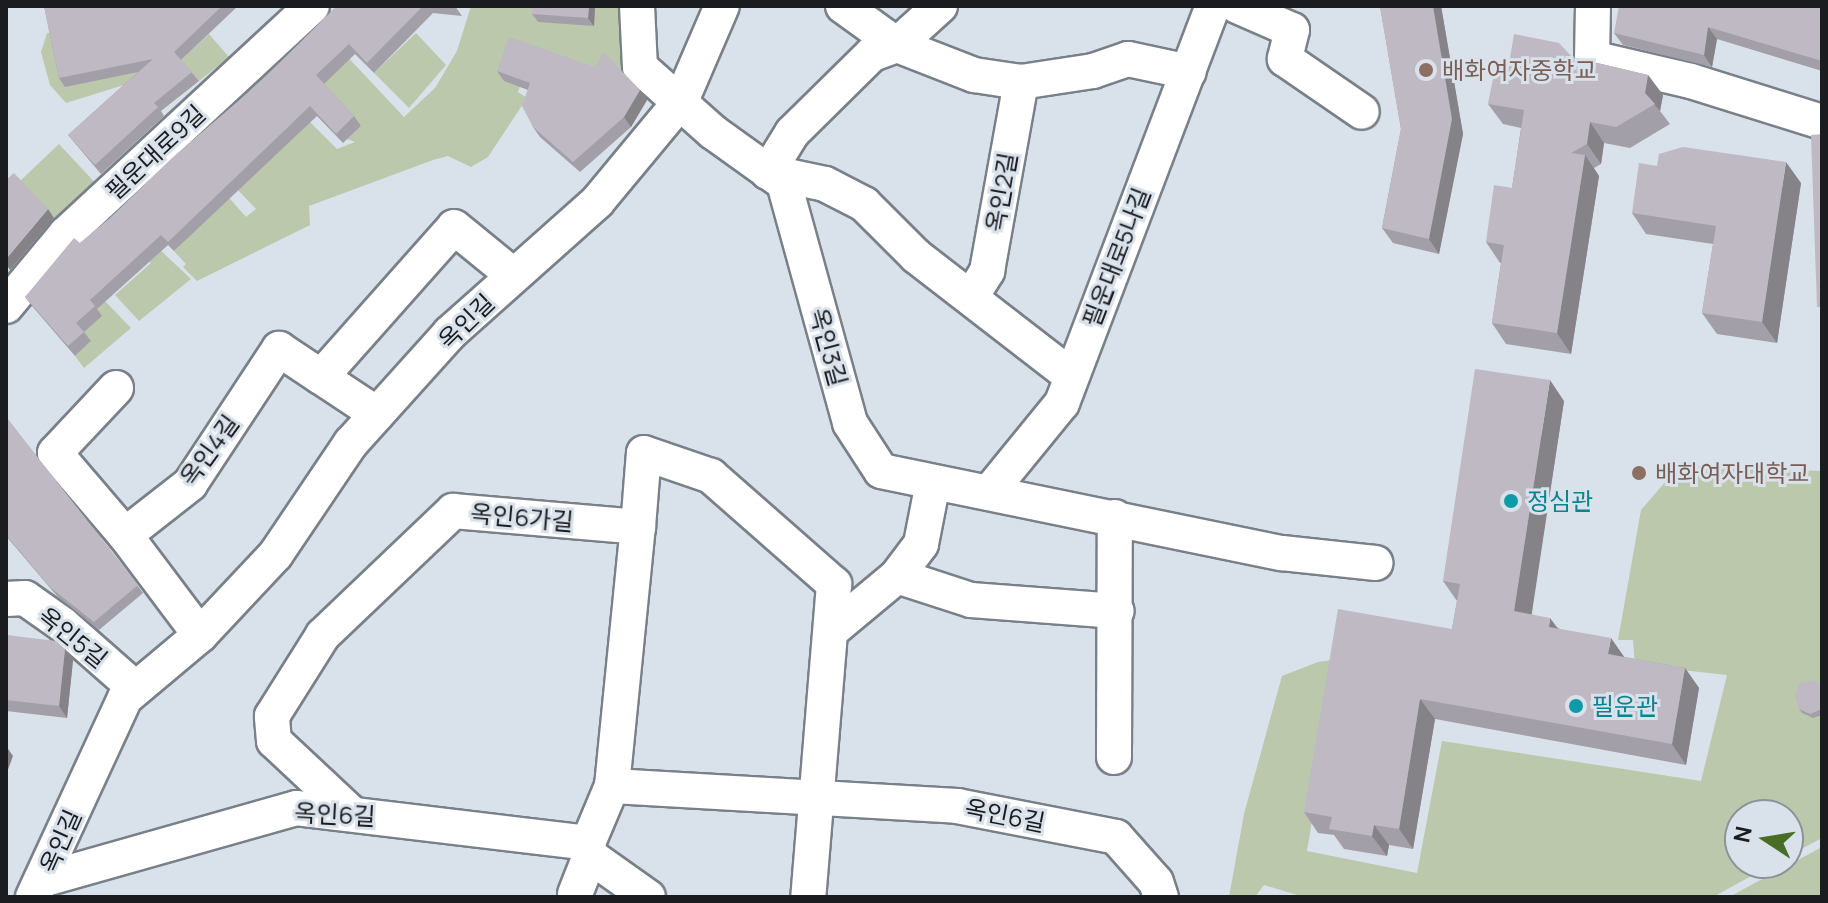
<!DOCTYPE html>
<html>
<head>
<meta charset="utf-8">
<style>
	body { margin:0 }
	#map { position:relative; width:1828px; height:903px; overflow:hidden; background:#d9e1ea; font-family:Manrope,"Noto Sans KR",sans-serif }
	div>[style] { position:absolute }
	.green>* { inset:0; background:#bbc8ac }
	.roads { filter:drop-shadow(2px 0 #798088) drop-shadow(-2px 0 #798088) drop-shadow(0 2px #798088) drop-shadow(0 -2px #798088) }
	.minor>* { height:34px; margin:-17px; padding:0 17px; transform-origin:17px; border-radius:17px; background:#fff }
	.wall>* { inset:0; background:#a39fa8 }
	.shaded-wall>* { inset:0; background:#858288 }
	.building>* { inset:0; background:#beb9c3 }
	.dots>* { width:22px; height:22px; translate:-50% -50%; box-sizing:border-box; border:4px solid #d9e1ea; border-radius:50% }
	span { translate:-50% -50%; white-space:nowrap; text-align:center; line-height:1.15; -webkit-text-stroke:6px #d9e1ea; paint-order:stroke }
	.education-label { font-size:24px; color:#785e54 }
	.left { translate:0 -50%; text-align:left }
	.street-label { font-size:24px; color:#1a1c20 }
	.culture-label { font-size:24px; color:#0d838f }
	.frame { position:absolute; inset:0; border:8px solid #1a1c20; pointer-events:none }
	.north { position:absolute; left:1724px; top:799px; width:80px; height:80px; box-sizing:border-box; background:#d9e1ea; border:2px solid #8d9299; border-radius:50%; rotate:282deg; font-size:22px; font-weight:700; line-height:32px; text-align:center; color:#1a1c20 }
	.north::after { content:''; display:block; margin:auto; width:28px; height:36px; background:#4a6d25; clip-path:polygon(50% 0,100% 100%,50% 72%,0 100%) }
</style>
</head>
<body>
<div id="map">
	<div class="green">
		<i style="clip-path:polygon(471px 6px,632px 6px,630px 67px,619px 81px,533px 49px,518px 92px,527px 98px,488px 157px,471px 167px,448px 156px,433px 160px,309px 206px,310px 225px,197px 281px,183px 267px,186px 264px,174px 251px,218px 207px,191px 155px,246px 217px,256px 209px,237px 189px,309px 121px,337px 149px,355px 142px,347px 139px,361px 126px,323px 85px,327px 35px,404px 117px,435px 88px,457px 51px)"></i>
		<i style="clip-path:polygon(127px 24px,143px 79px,66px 103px,50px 85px,41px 52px,47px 33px)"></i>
		<i style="clip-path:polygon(416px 33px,446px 65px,409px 108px,374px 73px)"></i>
		<i style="clip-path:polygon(209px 34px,229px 57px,199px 81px,180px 61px)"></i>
		<i style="clip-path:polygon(59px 144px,99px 187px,60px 224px,20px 181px)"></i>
		<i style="clip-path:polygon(126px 218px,191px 279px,139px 321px,115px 295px,151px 263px,115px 226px)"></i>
		<i style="clip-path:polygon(74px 269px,131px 328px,84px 368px,75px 356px,90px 342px,83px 332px,71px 281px)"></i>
		<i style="clip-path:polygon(1697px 466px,1822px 471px,1822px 838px,1788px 856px,1788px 815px,1740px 815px,1740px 863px,1775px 863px,1713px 897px,1304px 897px,1264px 885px,1255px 897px,1229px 897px,1244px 814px,1282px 676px,1318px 662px,1332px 660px,1332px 699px,1307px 851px,1417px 873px,1442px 741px,1701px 781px,1727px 675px,1635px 665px,1633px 640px,1618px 640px,1641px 510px,1667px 480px)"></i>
		<i style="clip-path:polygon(1822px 847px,1822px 897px,1729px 897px)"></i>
	</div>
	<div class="roads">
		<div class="minor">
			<i style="left:637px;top:6px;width:61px;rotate:87.2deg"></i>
			<i style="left:640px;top:67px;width:98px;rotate:41.7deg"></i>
			<i style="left:713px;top:132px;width:87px;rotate:35.7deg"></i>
			<i style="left:784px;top:183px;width:249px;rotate:74.6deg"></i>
			<i style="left:850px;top:423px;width:57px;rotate:57.1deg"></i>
			<i style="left:881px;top:471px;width:409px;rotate:11.6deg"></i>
			<i style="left:1282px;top:553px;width:94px;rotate:6.1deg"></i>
			<i style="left:843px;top:6px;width:67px;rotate:35.8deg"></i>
			<i style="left:897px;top:45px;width:83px;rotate:21.3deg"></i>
			<i style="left:974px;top:75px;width:48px;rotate:8.5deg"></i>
			<i style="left:1021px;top:82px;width:73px;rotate:-8.7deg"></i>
			<i style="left:1093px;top:71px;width:37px;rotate:-19deg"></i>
			<i style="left:1128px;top:59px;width:62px;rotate:12deg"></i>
			<i style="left:940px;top:6px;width:58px;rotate:137.8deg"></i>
			<i style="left:897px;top:45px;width:27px;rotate:160deg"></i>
			<i style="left:872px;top:54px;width:112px;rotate:135.4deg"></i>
			<i style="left:792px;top:133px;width:46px;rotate:121.6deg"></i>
			<i style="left:768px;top:172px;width:58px;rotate:11.9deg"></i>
			<i style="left:825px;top:184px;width:44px;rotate:27.1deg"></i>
			<i style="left:864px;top:204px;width:74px;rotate:45deg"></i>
			<i style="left:916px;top:256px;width:195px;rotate:37.7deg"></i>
			<i style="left:1237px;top:6px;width:60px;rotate:23.6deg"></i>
			<i style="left:1292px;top:30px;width:30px;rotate:104deg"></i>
			<i style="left:1285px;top:59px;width:93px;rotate:34.5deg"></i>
			<i style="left:1593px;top:6px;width:52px;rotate:91.1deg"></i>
			<i style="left:1592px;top:58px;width:102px;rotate:13.1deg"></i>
			<i style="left:1691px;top:81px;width:137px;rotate:17.4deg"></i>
			<i style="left:971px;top:297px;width:31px;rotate:-58deg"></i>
			<i style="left:987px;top:271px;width:192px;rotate:-79.8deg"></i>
			<i style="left:6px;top:306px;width:94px;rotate:-50.2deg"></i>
			<i style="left:66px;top:234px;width:335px;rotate:-42.8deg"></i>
			<i style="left:321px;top:377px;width:67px;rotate:33.5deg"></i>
			<i style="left:116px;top:388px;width:89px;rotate:133.2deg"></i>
			<i style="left:55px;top:453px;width:108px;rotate:49.5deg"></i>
			<i style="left:125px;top:535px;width:83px;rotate:-38.1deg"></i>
			<i style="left:190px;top:484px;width:162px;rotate:-56.6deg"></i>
			<i style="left:279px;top:349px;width:50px;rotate:33.7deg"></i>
			<i style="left:321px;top:377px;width:200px;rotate:-48.4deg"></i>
			<i style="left:454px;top:227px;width:77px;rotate:39.2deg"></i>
			<i style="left:991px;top:490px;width:112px;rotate:-50.8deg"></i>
			<i style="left:1062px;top:403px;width:425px;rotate:-69.2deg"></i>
			<i style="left:125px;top:535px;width:125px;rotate:53.1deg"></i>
			<i style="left:897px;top:576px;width:40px;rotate:-53deg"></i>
			<i style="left:921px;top:544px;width:63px;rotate:-79deg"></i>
			<i style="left:6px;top:599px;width:19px;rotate:-3deg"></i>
			<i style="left:25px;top:598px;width:45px;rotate:35.1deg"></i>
			<i style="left:62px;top:624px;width:98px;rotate:41.3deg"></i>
			<i style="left:831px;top:631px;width:86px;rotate:-39.8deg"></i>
			<i style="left:897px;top:576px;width:78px;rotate:18deg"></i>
			<i style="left:971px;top:600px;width:146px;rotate:4.3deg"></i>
			<i style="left:1114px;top:757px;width:240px;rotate:-89.8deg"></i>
			<i style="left:612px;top:786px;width:346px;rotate:3.3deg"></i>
			<i style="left:957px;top:806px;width:162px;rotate:11deg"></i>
			<i style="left:1116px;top:837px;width:60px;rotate:48.4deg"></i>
			<i style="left:1156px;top:882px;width:16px;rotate:72deg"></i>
			<i style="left:350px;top:812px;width:104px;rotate:-136.9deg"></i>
			<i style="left:274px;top:741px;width:25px;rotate:-95deg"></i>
			<i style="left:272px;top:716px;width:96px;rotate:-57.8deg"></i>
			<i style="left:323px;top:635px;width:180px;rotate:-43.6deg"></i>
			<i style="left:453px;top:511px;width:186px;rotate:4.9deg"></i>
			<i style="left:638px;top:527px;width:74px;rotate:-85.4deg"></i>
			<i style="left:644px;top:453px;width:71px;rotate:18.9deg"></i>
			<i style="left:711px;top:476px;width:164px;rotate:41.3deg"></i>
			<i style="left:834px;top:584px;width:314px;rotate:94.7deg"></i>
			<i style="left:590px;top:856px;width:71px;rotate:35.3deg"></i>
			<i style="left:42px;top:880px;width:264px;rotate:-15.8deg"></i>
			<i style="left:296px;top:808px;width:294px;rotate:6.8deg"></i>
			<i style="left:575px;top:894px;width:41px;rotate:-68.5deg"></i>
			<i style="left:590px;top:856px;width:13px;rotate:-99deg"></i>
			<i style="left:588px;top:843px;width:62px;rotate:-67.2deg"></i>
			<i style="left:612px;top:786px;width:260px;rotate:-84.3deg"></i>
			<i style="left:33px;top:897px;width:219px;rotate:-65.2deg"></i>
			<i style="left:125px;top:698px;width:98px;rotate:-40deg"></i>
			<i style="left:200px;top:635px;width:111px;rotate:-46.8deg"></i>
			<i style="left:276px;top:554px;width:134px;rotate:-56deg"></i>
			<i style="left:351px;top:443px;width:148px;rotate:-48deg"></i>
			<i style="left:450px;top:333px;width:197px;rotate:-41.7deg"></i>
			<i style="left:597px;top:202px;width:131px;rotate:-50.3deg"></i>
			<i style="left:681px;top:101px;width:103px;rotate:-66.7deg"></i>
		</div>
	</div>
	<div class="wall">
		<i style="clip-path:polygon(44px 6px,238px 6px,181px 60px,199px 81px,161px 111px,164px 116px,101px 174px,68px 135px,138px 72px,65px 87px,59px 78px)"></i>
		<i style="clip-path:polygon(337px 6px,455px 6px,462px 16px,433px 13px,374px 73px,355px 54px,324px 84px,354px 116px,361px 126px,343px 143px,317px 116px,174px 251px,168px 245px,97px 309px,102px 316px,84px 332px,91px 341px,75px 356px,32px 306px,25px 297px,80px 243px,110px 218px,258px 84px)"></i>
		<i style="clip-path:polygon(595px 6px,594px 26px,538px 22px,532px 14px)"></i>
		<i style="clip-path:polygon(1380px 6px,1441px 6px,1463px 134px,1439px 254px,1393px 243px,1382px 228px,1401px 129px)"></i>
		<i style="clip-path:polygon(1822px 6px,1822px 71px,1717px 39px,1712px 67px,1623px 45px,1614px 33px)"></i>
		<i style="clip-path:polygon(1572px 57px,1648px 75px,1663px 95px,1660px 111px,1670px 124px,1630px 148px,1604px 143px,1601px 164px,1594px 168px,1599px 176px,1571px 354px,1506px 344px,1492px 323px,1501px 263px,1500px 263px,1486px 242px,1512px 188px,1521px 128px,1503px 124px,1488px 104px,1508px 70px)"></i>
		<i style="clip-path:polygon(497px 71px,640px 90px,647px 100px,631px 127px,580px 172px,540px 137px,533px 127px,528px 90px,504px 81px)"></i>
		<i style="clip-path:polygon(1801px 183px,1777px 343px,1717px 334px,1702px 313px,1713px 244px,1646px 234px,1632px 213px)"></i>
		<i style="clip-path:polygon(1564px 401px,1531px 614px,1558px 628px,1624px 657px,1685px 668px,1699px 688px,1686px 765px,1435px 719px,1413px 849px,1389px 845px,1387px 856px,1344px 849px,1334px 835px,1318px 833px,1304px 812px,1452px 629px,1457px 601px,1443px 581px)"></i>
		<i style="clip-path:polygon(6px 417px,143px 593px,99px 630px,57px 596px,6px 536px)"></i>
		<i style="clip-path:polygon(6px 635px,65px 649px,73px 660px,67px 718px,6px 711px)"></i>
		<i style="clip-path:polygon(1822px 687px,1822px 715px,1813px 718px,1802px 713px,1799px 709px)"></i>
	</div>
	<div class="shaded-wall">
		<i style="clip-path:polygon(589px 6px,595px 6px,594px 26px,588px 18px)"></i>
		<i style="clip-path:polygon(1433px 6px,1441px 6px,1463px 134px,1439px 254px,1429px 239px)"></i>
		<i style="clip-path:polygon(1708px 27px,1717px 39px,1712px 67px,1704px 55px)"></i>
		<i style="clip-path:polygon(1648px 75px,1663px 95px,1660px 111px,1645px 93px)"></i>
		<i style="clip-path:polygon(640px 90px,647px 100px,631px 127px,624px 117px)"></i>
		<i style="clip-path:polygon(1590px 122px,1604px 143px,1601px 164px,1587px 144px)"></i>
		<i style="clip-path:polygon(1585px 155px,1599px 176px,1571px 354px,1557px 333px)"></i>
		<i style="clip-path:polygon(1786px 162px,1801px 183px,1777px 343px,1762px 322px)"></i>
		<i style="clip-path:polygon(48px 209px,54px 218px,10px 270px,6px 264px,6px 259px)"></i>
		<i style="clip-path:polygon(1550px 380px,1564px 401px,1529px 632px,1514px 611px)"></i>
		<i style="clip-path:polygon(1550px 618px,1565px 638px,1549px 627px)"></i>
		<i style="clip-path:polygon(1611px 638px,1625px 658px,1608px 654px)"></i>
		<i style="clip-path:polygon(65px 649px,73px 660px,67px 718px,59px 706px)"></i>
		<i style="clip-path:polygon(1685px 668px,1699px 688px,1686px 765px,1672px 744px)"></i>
		<i style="clip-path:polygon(1420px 699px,1435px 719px,1413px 849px,1399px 829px)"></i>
		<i style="clip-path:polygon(6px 746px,13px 756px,6px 775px)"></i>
		<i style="clip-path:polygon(1374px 825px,1389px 845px,1387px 856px,1372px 836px)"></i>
	</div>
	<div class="building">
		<i style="clip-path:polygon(44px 6px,222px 6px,174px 52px,192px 72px,154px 103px,158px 107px,95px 165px,68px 135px,153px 59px,59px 78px)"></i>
		<i style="clip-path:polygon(337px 6px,423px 6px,367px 63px,349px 44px,316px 75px,354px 116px,336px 134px,310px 106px,168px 242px,161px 235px,90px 300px,95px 306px,76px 323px,84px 332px,68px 346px,25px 297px,74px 238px,80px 243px,110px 218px,172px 158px,258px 84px)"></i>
		<i style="clip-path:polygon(533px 6px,589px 6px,588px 18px,532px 14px)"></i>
		<i style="clip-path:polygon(1380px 6px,1433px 6px,1452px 119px,1429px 239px,1382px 228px,1401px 129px)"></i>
		<i style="clip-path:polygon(1619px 6px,1822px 6px,1822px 61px,1708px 27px,1704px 55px,1614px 33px)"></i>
		<i style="clip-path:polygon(1514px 34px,1559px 43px,1572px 57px,1648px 75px,1645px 93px,1655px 104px,1616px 127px,1590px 122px,1587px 144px,1571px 153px,1585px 155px,1557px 333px,1492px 323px,1504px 245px,1486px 242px,1494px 185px,1512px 188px,1524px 110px,1488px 104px,1495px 68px,1508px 70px)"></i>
		<i style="clip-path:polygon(509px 37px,595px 67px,604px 52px,640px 90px,624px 117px,573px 162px,533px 127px,522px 106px,530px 83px,497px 71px)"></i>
		<i style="clip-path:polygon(1822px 134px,1822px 307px,1817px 307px,1811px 135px)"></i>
		<i style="clip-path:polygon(1683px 147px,1786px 162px,1762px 322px,1702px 313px,1716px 226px,1632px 213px,1639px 163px,1657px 166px,1659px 154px)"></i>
		<i style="clip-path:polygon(14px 173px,48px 209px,6px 259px,6px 180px)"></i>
		<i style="clip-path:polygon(1475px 369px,1550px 380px,1514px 611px,1550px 618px,1549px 627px,1611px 638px,1608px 654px,1685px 668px,1672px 744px,1420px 699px,1399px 829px,1374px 825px,1372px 836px,1329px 829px,1332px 817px,1304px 812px,1338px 609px,1452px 629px,1460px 584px,1443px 581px)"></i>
		<i style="clip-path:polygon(6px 417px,138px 585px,94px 622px,51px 588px,6px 535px)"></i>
		<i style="clip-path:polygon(6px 635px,56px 641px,65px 649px,59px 706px,6px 700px)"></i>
		<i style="clip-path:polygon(1815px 680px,1822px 687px,1822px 709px,1810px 714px,1799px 709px,1795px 695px,1800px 683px)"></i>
	</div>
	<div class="dots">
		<i style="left:1426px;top:70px;background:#8d6e63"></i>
		<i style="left:1639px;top:473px;background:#8d6e63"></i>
		<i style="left:1511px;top:501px;background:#0f9aa8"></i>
		<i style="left:1576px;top:706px;background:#0f9aa8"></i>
	</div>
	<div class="education-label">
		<span class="left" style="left:1442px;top:70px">배화여자중학교</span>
		<span class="left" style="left:1655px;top:473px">배화여자대학교</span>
	</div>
	<div class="street-label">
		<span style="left:155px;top:152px;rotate:-43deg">필운대로9길</span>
		<span style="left:1001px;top:192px;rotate:-80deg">옥인2길</span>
		<span style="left:1116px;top:257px;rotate:-69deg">필운대로5나길</span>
		<span style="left:466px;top:321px;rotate:-44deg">옥인길</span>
		<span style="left:829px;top:347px;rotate:75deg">옥인3길</span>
		<span style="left:209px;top:450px;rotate:-54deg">옥인4길</span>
		<span style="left:522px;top:517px;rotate:5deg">옥인6가길</span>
		<span style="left:73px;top:637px;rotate:39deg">옥인5길</span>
		<span style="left:335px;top:814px;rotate:3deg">옥인6길</span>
		<span style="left:1005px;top:815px;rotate:11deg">옥인6길</span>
		<span style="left:60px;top:841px;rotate:-66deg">옥인길</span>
	</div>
	<div class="culture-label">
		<span class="left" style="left:1527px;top:501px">정심관</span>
		<span class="left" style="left:1592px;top:706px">필운관</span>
	</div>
	<div class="frame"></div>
	<div class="north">N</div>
</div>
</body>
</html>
